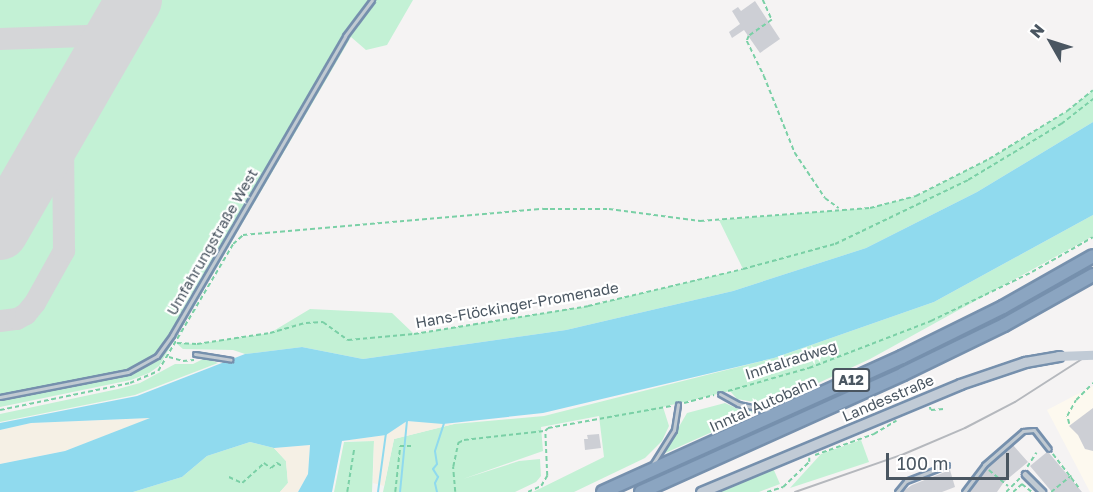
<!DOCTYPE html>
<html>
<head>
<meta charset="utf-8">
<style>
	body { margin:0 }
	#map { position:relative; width:1093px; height:492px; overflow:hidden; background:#f5f3f3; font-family:"Golos Text",sans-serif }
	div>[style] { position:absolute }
	.commercial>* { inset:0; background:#fdf9ef }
	.green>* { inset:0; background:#c3f1d5 }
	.sand>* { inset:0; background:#f5f0e5 }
	.water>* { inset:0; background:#90daee }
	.stream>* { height:2px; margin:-1px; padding:0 1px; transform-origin:1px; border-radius:1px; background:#90daee }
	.taxiway>* { height:22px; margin:-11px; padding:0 11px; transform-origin:11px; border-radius:11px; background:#d5d6d8 }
	.runway>* { height:56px; margin:-28px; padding:0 28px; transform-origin:28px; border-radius:28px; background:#d5d6d8 }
	.building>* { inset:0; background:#cdcfd5 }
	.path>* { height:1.5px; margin-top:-0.75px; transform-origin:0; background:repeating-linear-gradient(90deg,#7ad0a6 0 4.5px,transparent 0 7.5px) }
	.roads { filter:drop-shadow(2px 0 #7690ad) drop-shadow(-2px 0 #7690ad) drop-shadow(0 2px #7690ad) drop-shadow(0 -2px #7690ad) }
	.service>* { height:3px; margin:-1.5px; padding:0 1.5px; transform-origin:1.5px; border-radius:1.5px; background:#c1cad2 }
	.pedestrian>* { height:4.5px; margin:-2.25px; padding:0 2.25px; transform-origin:2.25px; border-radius:2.25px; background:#c1cad2 }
	.secondary>* { height:9px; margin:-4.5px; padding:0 4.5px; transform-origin:4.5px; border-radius:4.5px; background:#c1cbd6 }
	.motorway>* { height:12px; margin:-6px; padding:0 6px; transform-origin:6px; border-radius:6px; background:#8ba5c1 }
	.rail>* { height:2px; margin:-1px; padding:0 1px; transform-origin:1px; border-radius:1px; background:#b5b8bd }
	.secondary-bridge>* { height:9px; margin:-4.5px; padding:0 4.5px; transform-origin:4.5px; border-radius:4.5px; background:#c1cbd6 }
	span { translate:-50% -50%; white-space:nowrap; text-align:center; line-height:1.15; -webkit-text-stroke:4.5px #fff; paint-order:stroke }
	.shield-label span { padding:2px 4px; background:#fff; border:2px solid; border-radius:4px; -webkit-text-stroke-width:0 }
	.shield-label { font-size:14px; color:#4a5661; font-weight:700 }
	.street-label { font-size:15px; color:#4a5661 }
	.north { position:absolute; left:1021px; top:12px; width:60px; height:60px; -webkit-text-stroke:4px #fff; paint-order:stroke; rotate:309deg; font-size:16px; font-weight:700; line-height:24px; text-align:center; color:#4a5661 }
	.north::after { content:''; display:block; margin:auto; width:21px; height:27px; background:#4a5661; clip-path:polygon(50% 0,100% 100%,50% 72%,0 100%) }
	.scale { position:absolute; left:886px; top:453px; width:123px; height:27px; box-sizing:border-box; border:3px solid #4a5661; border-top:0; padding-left:8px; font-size:18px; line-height:21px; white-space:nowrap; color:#4a5661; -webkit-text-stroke:4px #fff; paint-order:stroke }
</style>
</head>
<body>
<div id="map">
	<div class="commercial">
		<i style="clip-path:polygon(1093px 386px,1093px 492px,1090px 492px,1047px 410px)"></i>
	</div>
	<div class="green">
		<i style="clip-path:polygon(0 0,413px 0,387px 45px,366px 50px,351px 37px,159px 366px,149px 373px,131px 380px,0 407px)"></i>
		<i style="clip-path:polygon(1093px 90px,1093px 122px,977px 192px,866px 248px,733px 291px,566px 330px,363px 359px,302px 347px,245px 354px,233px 350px,183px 349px,176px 343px,197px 344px,270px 333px,310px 309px,392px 313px,414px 334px,588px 306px,743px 269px,719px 220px,870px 208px,916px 196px,989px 159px,1067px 111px)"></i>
		<i style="clip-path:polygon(1093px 215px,1093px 236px,870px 359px,771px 405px,737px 399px,730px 391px,663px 407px,669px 426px,662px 441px,645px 458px,574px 492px,533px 492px,604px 457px,599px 416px,541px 427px,543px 451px,463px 479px,519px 461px,540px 459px,541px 476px,536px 482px,515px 492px,383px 492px,394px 439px,454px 424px,544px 416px,774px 358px,934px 302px)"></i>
		<i style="clip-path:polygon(205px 358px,218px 363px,135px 395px,0 422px,0 414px,118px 389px,140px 383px,175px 364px,193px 364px)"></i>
		<i style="clip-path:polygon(725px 403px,738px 409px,759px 411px,663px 454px,687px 413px)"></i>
		<i style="clip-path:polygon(861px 440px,869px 462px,790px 488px,821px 454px)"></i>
		<i style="clip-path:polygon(374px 441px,372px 492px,334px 492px,344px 442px)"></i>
		<i style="clip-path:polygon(250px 442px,274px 448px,286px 461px,288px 483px,280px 492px,133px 492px,182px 477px,207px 456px)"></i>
		<i style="clip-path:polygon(773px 468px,780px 484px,759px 492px,718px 492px)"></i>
	</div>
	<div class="sand">
		<i style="clip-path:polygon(152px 418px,65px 451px,0 464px,0 430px,31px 423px)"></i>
		<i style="clip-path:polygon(407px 421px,454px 424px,394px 439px,384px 486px,373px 483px,374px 441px,342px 441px,386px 435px)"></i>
		<i style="clip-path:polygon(310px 445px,308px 474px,298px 492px,280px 492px,288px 483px,286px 461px,274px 448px)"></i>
	</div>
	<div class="water">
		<i style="clip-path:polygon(1093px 122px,1093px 215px,934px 302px,774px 358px,543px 413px,443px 424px,407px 421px,386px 435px,342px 441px,332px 492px,298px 492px,308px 474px,310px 445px,274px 448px,250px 442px,207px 456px,182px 477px,133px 492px,0 492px,0 464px,65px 451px,150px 418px,31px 423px,0 430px,0 423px,137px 396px,245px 354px,302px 347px,363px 359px,566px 330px,733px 291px,866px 248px,977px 192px)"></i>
	</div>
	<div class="stream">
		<i style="left:378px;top:492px;width:60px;rotate:-82.3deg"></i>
		<i style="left:400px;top:492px;width:72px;rotate:-84.4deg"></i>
		<i style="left:437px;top:492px;width:9px;rotate:-103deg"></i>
		<i style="left:435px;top:483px;width:7px;rotate:-63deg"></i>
		<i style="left:438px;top:477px;width:9px;rotate:-122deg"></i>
		<i style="left:433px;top:469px;width:6px;rotate:-51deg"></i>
		<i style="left:437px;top:464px;width:13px;rotate:-99deg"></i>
		<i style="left:435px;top:451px;width:29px;rotate:-72deg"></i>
	</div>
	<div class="taxiway">
		<i style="left:0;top:39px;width:114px;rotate:-2deg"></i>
		<i style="left:0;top:321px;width:17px;rotate:-7deg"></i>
		<i style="left:17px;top:319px;width:10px;rotate:-29deg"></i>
		<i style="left:26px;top:314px;width:14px;rotate:-51deg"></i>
		<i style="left:35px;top:303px;width:60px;rotate:-60.9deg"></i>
		<i style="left:64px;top:251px;width:117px;rotate:-90.5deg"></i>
		<i style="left:63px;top:134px;width:19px;rotate:-78deg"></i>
	</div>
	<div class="runway">
		<i style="left:0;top:232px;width:268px;rotate:-60deg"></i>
	</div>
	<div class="building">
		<i style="clip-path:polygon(755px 1px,780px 39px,760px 53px,744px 30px,732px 38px,729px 32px,740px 24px,732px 11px,738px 7px,741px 11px)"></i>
		<i style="clip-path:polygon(1093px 408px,1093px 451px,1085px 449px,1078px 435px,1069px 426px)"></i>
		<i style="clip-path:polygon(599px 434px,601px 448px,585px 450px,584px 439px,588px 439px,587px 435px)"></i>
		<i style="clip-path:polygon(1013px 445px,1028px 462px,1004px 482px,997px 492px,969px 492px,987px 468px)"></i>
		<i style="clip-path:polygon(1047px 452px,1049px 453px,1082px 492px,1052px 492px,1030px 466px)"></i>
		<i style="clip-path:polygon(950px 470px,955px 487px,942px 492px,902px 492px,912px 485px)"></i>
	</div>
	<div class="path">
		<i style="left:763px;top:0;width:22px;rotate:66deg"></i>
		<i style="left:772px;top:20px;width:28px;rotate:145deg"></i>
		<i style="left:749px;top:36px;width:5px;rotate:112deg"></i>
		<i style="left:747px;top:41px;width:39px;rotate:64deg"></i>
		<i style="left:764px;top:76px;width:83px;rotate:68.1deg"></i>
		<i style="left:795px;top:153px;width:54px;rotate:56.3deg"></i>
		<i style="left:825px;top:198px;width:17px;rotate:36deg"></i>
		<i style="left:177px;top:343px;width:20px;rotate:3deg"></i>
		<i style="left:197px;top:344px;width:74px;rotate:-8.6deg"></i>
		<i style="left:270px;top:333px;width:37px;rotate:-16deg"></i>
		<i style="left:306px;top:323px;width:17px;rotate:-3deg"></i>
		<i style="left:323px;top:322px;width:31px;rotate:36deg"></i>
		<i style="left:348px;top:340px;width:66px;rotate:-5.2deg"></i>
		<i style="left:414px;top:334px;width:176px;rotate:-9.1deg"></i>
		<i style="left:588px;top:306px;width:159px;rotate:-13.4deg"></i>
		<i style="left:743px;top:269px;width:95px;rotate:-15.2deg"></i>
		<i style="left:835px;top:244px;width:148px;rotate:-25.7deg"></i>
		<i style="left:968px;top:180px;width:109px;rotate:-31.1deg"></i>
		<i style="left:1061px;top:124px;width:41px;rotate:-38deg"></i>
		<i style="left:169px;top:357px;width:15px;rotate:16deg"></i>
		<i style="left:183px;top:361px;width:11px;rotate:-5deg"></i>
		<i style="left:728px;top:391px;width:84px;rotate:-15.9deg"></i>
		<i style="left:809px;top:368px;width:131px;rotate:-21.1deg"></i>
		<i style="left:931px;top:321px;width:112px;rotate:-25.9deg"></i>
		<i style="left:1032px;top:272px;width:70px;rotate:-29.8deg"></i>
		<i style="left:684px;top:403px;width:31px;rotate:-15deg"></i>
		<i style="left:930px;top:407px;width:3px;rotate:72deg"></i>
		<i style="left:931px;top:410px;width:13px;rotate:-4deg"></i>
		<i style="left:0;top:410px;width:133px;rotate:-11.7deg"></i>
		<i style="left:130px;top:383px;width:30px;rotate:-23deg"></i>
		<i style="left:158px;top:371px;width:147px;rotate:-59.4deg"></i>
		<i style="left:233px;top:244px;width:13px;rotate:-42deg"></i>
		<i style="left:243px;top:235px;width:301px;rotate:-5deg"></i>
		<i style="left:543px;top:209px;width:66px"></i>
		<i style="left:609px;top:209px;width:92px;rotate:7.5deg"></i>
		<i style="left:700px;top:221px;width:170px;rotate:-4.4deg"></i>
		<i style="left:870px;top:208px;width:48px;rotate:-14.6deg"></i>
		<i style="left:916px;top:196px;width:82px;rotate:-26.9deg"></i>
		<i style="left:989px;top:159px;width:92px;rotate:-31.6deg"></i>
		<i style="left:1067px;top:111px;width:33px;rotate:-39deg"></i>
		<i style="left:1069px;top:424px;width:8px;rotate:-104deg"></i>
		<i style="left:1067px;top:416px;width:18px;rotate:-61deg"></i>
		<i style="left:1076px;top:400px;width:24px;rotate:-45deg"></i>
		<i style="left:1053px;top:454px;width:44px;rotate:52.4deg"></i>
		<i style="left:815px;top:455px;width:63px;rotate:-19.6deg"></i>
		<i style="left:874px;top:434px;width:26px;rotate:-31deg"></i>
		<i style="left:1027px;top:467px;width:17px;rotate:-57deg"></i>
		<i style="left:989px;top:470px;width:25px;rotate:40deg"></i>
		<i style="left:229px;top:477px;width:14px;rotate:25deg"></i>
		<i style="left:242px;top:483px;width:30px;rotate:-42deg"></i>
		<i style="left:264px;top:463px;width:9px;rotate:36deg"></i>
		<i style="left:271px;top:468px;width:8px;rotate:-40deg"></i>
		<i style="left:277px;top:463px;width:6px;rotate:31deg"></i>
		<i style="left:347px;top:492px;width:44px;rotate:-80.8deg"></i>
		<i style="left:395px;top:492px;width:46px;rotate:-83.8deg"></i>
		<i style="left:400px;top:446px;width:11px"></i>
		<i style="left:455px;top:492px;width:25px;rotate:-95deg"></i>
		<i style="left:453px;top:467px;width:25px;rotate:-78deg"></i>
		<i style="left:458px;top:443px;width:7px;rotate:-27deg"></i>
		<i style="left:464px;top:440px;width:81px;rotate:-6.4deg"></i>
		<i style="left:528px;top:492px;width:14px;rotate:-25deg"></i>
		<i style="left:541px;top:486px;width:12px;rotate:-59deg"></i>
		<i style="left:547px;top:476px;width:45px;rotate:-92.5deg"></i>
		<i style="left:545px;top:431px;width:4px;rotate:-45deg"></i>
		<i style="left:548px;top:428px;width:125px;rotate:-10.1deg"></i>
		<i style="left:767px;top:492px;width:17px;rotate:-17deg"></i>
		<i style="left:783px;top:487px;width:36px;rotate:-44deg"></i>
		<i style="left:809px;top:462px;width:4px;rotate:-90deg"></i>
		<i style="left:1006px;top:492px;width:20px;rotate:-45deg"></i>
		<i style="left:1013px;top:492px;width:12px;rotate:-42deg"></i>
		<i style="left:1022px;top:484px;width:13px;rotate:39deg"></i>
		<i style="left:1051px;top:492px;width:26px;rotate:-39deg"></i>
	</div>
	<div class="roads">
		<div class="service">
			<i style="left:195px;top:354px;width:36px;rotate:9deg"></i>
			<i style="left:720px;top:394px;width:21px;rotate:29deg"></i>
			<i style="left:738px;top:404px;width:35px;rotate:12deg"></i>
			<i style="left:0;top:397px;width:130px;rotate:-11.1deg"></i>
			<i style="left:128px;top:372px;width:33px;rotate:-29deg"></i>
			<i style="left:157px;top:356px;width:26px;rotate:-54deg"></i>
			<i style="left:172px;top:335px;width:345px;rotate:-59.9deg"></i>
			<i style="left:345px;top:36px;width:45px;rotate:-53.1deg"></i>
			<i style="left:652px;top:465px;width:41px;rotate:-57.8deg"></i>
			<i style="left:674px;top:430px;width:26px;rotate:-81deg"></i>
			<i style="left:897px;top:492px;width:14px;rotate:-51deg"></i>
			<i style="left:906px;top:481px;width:44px;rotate:-21.3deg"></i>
			<i style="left:964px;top:492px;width:34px;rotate:-53deg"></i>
			<i style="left:984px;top:465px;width:52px;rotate:-41.1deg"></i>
			<i style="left:1023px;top:431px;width:11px;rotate:-5deg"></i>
			<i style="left:1034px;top:430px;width:24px;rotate:52deg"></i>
		</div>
		<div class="pedestrian">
			<i style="left:1025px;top:474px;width:25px;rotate:45deg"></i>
		</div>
		<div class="secondary">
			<i style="left:701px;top:492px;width:281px;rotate:-22.6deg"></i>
			<i style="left:960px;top:384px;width:69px;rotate:-18.7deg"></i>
			<i style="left:1025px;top:362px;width:34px;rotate:-10deg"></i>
		</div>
		<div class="motorway">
			<i style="left:603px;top:492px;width:328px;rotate:-24.3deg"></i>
			<i style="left:902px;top:357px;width:113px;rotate:-26.3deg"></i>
			<i style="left:1003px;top:307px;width:103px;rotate:-29.5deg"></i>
			<i style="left:641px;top:492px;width:287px;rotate:-24.2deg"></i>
			<i style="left:903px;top:374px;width:112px;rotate:-25.9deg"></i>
			<i style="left:1004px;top:325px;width:102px;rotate:-29.3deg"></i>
		</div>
	</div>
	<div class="rail">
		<i style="left:795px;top:492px;width:115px;rotate:-19.2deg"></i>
		<i style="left:904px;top:454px;width:66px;rotate:-23.1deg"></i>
		<i style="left:965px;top:428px;width:56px;rotate:-27.5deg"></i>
		<i style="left:1015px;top:402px;width:93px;rotate:-32.7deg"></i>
	</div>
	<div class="secondary-bridge">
		<i style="left:1058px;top:356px;width:35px;rotate:-2deg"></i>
	</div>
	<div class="shield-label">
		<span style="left:851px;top:380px">A12</span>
	</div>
	<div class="street-label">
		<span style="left:212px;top:242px;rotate:-60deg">Umfahrungstraße West</span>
		<span style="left:517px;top:305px;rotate:-10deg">Hans-Flöckinger-Promenade</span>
		<span style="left:791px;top:360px;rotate:-18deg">Inntalradweg</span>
		<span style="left:888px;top:398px;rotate:-23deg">Landesstraße</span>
		<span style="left:763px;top:404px;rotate:-24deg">Inntal Autobahn</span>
	</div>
	<div class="north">N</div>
	<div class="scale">100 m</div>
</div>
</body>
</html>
